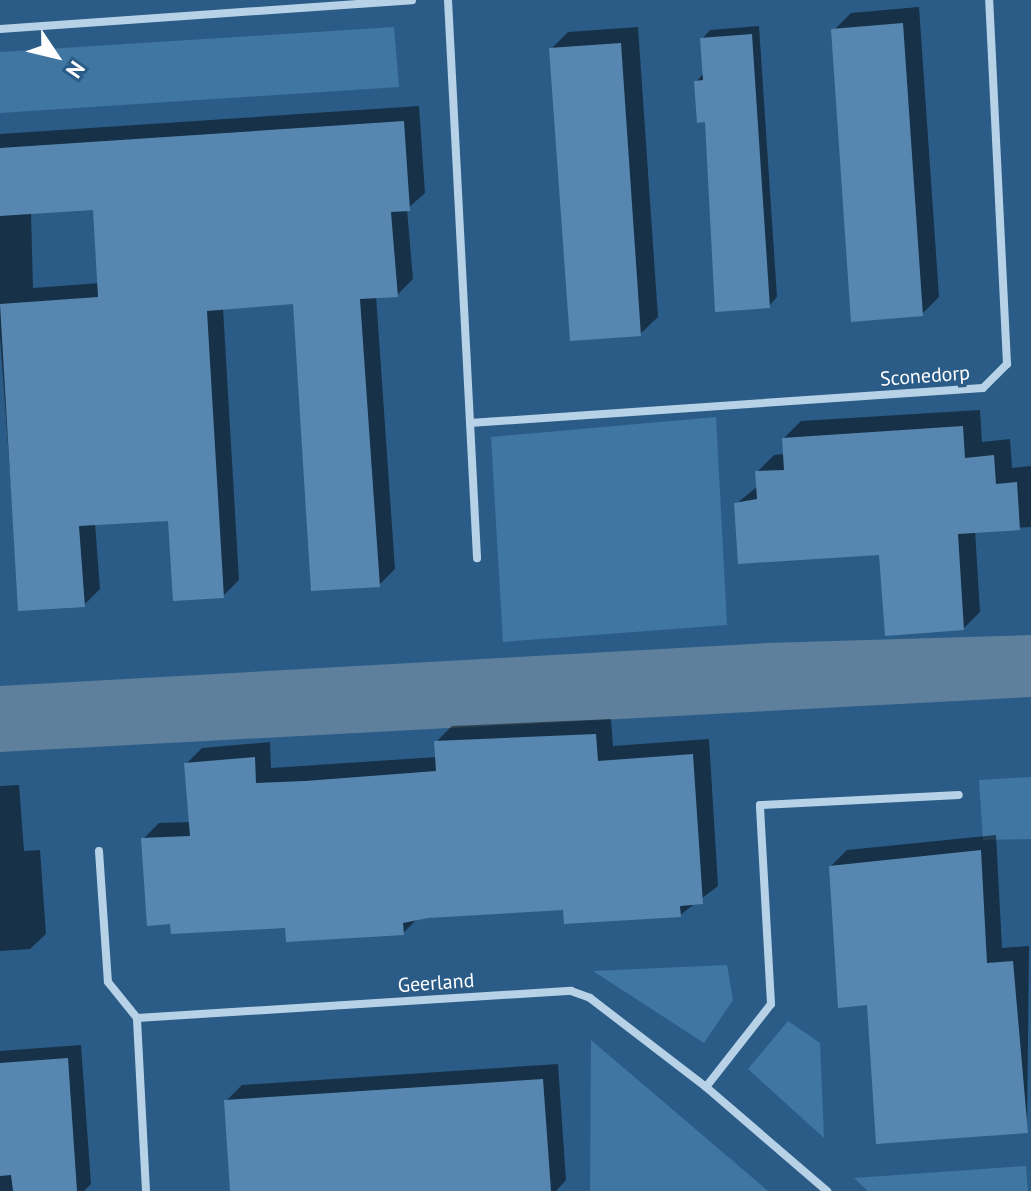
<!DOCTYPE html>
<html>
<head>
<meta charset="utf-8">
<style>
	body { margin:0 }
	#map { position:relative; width:1031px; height:1191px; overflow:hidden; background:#2b5c87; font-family:"PT Sans",sans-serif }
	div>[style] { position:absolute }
	.green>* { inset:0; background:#4076a2 }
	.water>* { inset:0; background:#5e809c }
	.shadow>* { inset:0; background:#0007 }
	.building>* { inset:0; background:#5787b0 }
	.minor>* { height:8px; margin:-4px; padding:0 4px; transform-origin:4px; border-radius:4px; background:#b7d2e7 }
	span { translate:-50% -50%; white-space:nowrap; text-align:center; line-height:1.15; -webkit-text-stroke:7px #2b5c87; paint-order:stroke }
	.street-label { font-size:20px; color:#fff }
	.north { position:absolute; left:16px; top:16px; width:80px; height:80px; -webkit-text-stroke:6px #2b5c87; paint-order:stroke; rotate:125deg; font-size:22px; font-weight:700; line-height:32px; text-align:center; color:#fff }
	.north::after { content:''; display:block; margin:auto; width:28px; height:36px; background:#fff; clip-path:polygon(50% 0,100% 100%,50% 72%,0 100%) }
</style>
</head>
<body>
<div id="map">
	<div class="green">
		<i style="clip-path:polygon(394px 27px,399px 87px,0 113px,0 52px)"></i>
		<i style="clip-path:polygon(716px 417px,727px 625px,503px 642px,491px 437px)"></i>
		<i style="clip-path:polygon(1031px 777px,1031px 839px,983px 840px,979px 780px)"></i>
		<i style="clip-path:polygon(727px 965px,733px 1000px,704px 1043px,593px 971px)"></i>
		<i style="clip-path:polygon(788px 1021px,820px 1043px,824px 1138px,748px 1069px)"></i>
		<i style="clip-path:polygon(591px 1040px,768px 1191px,590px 1191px)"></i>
		<i style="clip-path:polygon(1026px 1166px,1028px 1191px,868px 1191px,854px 1178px)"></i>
	</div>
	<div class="water">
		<i style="clip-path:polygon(1031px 635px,1031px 697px,0 752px,0 686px,767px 643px)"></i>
	</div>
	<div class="shadow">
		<i style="clip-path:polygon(919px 7px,939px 297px,922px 314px,834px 30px,851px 13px)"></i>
		<i style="clip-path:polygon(759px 26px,777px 297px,769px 306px,696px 82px,704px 73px,702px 39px,710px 30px)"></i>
		<i style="clip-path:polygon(638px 27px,658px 317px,640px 334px,551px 49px,568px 32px)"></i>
		<i style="clip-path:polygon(evenodd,419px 106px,425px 193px,407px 209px,413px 279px,397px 295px,376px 296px,395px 569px,379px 585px,294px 302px,223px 308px,239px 580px,223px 596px,170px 519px,95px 523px,100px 589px,84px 605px,20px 609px,0 336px,0 134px,419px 106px,95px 208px,100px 283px,33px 288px,31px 212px,95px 208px)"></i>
		<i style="clip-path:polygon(980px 410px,982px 442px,1010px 439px,1012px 468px,1031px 466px,1031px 527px,975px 530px,980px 612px,963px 629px,881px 553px,736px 504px,758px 486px,757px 472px,774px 455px,785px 454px,784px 438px,801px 421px)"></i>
		<i style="clip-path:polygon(611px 719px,613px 746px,709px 739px,718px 886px,680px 915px,565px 908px,418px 918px,403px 933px,287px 926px,143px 839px,159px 823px,191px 822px,186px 764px,202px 748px,270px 742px,271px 768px,437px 757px,436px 742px,452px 726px)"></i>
		<i style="clip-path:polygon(19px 785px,24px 851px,40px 850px,46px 934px,30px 949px,0 951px,0 786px)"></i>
		<i style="clip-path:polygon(996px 835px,1002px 948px,1029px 946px,1027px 1132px,869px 1003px,831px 866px,847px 850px)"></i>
		<i style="clip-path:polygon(81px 1045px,91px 1184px,84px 1191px,0 1191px,0 1051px)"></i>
		<i style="clip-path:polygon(558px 1064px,566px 1180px,556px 1191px,232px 1191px,226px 1101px,242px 1085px)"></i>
	</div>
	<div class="building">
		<i style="clip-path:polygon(903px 23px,923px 316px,851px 322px,831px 29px)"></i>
		<i style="clip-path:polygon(752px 34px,770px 308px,715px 312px,705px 122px,697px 123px,694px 81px,703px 80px,700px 38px)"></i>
		<i style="clip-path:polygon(621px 43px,641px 336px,570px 341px,549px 48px)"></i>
		<i style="clip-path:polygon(404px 121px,410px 211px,391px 212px,398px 297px,360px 299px,380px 587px,311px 591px,293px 304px,207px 311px,224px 598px,173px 601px,168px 521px,79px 526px,85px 607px,18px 611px,0 304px,98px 297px,93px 210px,0 216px,0 148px)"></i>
		<i style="clip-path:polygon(963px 426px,965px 458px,994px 455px,996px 484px,1017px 482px,1020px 530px,958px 534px,964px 630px,885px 636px,879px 555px,738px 564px,734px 503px,757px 499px,755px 471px,784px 470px,782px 438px)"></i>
		<i style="clip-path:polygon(596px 734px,598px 761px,693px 754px,703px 904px,680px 906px,681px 917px,564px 924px,563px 910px,428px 918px,403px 923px,404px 935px,286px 942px,285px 928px,171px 934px,170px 924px,147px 926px,141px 838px,190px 836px,184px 763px,255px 757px,256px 783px,305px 781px,436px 771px,434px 741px)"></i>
		<i style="clip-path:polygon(981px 850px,987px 963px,1013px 961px,1028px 1133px,876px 1144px,867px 1005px,838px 1008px,829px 866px)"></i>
		<i style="clip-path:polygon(68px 1058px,77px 1191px,13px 1191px,11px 1175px,0 1176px,0 1063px)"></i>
		<i style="clip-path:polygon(543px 1079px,551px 1191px,230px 1191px,224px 1100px)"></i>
	</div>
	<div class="minor">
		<i style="left:448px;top:0;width:559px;rotate:87.02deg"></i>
		<i style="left:0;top:29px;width:413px;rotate:-4deg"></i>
		<i style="left:470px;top:423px;width:514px;rotate:-3.9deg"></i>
		<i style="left:983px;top:388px;width:34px;rotate:-45deg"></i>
		<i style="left:1007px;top:364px;width:364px;rotate:-92.8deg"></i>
		<i style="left:99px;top:851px;width:131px;rotate:86.1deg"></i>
		<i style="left:108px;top:982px;width:46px;rotate:51.1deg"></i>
		<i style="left:706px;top:1087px;width:105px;rotate:-51.9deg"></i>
		<i style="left:771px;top:1004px;width:199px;rotate:-93.2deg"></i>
		<i style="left:760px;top:805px;width:199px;rotate:-2.9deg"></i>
		<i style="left:146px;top:1191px;width:173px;rotate:-93deg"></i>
		<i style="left:137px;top:1018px;width:435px;rotate:-3.6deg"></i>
		<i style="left:571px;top:991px;width:20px;rotate:20deg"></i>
		<i style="left:590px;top:998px;width:146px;rotate:37.5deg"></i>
		<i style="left:706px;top:1087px;width:160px;rotate:40.7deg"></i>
	</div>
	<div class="street-label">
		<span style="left:925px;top:376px;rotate:-4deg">Sconedorp</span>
		<span style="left:436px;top:983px;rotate:-4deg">Geerland</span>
	</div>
	<div class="north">N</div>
</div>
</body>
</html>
